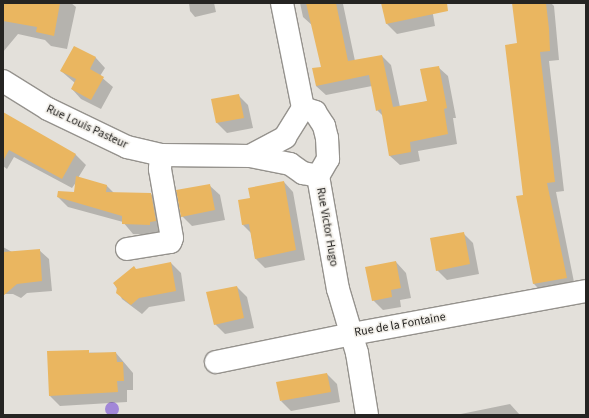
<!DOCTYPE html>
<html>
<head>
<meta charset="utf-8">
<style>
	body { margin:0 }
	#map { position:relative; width:589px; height:418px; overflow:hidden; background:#e3e0da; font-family:"Source Sans 3",sans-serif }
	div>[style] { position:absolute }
	.water>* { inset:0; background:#a287d8 }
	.round { border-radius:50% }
	.shadow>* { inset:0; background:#0003 }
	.building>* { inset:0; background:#eab660 }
	.roads { filter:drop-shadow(1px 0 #95928d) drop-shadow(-1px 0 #95928d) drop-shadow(0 1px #95928d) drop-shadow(0 -1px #95928d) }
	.minor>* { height:22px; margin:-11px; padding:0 11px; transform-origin:11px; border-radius:11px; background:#fff }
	span { translate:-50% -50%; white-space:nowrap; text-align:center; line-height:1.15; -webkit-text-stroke:3px #f0ede7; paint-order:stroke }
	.street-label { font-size:12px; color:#252422 }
	.frame { position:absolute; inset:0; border:4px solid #252422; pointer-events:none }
</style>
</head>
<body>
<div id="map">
	<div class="water">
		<i class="round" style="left:105px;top:402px;width:14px;height:14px"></i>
	</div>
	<div class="shadow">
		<i style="clip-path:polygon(3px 3px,71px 3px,76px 7px,67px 49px,51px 46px,45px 40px,18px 34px,3px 52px)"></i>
		<i style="clip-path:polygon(189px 3px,214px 3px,216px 12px,195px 17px,190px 11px)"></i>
		<i style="clip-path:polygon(300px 3px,343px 4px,355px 61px,382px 56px,391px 65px,400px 107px,428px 101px,438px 67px,448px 76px,456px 118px,453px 118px,457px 144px,418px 151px,420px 161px,400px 165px,390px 156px,384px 117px,377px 110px,372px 86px,326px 95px,316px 86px,322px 67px,313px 26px,303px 17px)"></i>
		<i style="clip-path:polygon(382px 3px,431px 3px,435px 26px,397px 34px,387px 24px)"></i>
		<i style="clip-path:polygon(513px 3px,551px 3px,554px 6px,559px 60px,549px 61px,564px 191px,556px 192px,575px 287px,543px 293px,534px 284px,524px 195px,518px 44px)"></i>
		<i style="clip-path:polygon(74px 47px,96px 58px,105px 68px,100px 76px,113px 87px,101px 109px,81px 99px,72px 89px,75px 83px,61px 71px)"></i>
		<i style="clip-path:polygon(238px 95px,248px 105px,253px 128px,227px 133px,217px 123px,212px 100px)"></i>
		<i style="clip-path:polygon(3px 114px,76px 155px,86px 165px,78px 178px,107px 186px,114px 193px,151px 194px,161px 204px,166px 231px,160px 232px,160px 235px,133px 234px,123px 222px,68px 207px,58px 197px,75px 193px,77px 181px,72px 188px,14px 157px,7px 169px,3px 166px)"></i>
		<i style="clip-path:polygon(284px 182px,293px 192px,305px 260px,265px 268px,255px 258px,251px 233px,243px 225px,251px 198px)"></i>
		<i style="clip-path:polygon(209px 185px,220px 195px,225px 220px,192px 226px,182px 216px)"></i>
		<i style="clip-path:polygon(463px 233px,473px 243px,479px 274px,447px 280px,437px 270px)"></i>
		<i style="clip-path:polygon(3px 247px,12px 252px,39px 250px,49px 259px,52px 291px,27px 293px,21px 298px,13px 294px,3px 294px)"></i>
		<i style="clip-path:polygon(396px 262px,406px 273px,411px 298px,400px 300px,401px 307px,383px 310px,373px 300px)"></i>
		<i style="clip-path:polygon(171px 263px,181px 273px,185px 301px,149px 307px,142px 314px,122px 299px,114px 283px,136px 270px)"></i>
		<i style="clip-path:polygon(237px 287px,247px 297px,254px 328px,225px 334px,215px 324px)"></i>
		<i style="clip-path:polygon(48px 352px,116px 353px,133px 373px,133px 390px,127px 390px,127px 402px,60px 406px,50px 396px)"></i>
		<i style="clip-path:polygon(327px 374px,337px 384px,340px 402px,291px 411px,281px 401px)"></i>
		<i style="clip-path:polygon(510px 404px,520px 415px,456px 415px)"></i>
		<i style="clip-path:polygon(566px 414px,586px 414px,586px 415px,566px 415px)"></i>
	</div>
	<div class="building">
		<i style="clip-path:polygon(3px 3px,60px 3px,54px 36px,36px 32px,37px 27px,3px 21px)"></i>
		<i style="clip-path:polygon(306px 3px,336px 3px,348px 61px,382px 55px,393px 107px,427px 101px,420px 69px,439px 66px,447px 108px,444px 109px,448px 134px,410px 142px,411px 152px,389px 156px,381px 109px,376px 111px,369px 75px,316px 86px,312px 68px,321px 67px)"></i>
		<i style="clip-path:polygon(381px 3px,447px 3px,448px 11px,386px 24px)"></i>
		<i style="clip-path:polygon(512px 3px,546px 3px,549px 29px,550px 51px,540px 52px,555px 182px,547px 183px,567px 278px,533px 284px,516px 196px,523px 195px,505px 45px,517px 43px)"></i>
		<i style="clip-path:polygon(74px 46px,96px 57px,90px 69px,104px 77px,91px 100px,71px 89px,76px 79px,60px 71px)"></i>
		<i style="clip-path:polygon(239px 94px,244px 118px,216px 123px,211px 99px)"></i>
		<i style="clip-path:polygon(3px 112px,76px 154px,62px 179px,9px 150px,3px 161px)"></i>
		<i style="clip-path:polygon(76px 176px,107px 185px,106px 192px,151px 193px,156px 221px,150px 222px,150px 225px,122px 224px,122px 216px,57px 197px,58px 191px,74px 192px)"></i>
		<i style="clip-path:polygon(284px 181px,296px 250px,255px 259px,249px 224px,242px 225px,238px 200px,250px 198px,248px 188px)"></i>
		<i style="clip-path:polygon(210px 184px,215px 210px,181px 217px,176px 190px)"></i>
		<i style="clip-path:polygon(464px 232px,470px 264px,436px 271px,430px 238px)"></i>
		<i style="clip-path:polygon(40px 249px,42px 281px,17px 284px,3px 296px,3px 252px)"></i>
		<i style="clip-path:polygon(396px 261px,401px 288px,391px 290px,392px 297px,372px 301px,365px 267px)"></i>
		<i style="clip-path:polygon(171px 262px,176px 291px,139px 298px,131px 305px,116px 293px,117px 288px,113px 283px,134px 266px,136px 269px)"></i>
		<i style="clip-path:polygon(237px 286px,244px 318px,214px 325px,206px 292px)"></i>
		<i style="clip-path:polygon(89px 350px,89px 353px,116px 352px,117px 362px,123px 362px,124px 381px,117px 381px,118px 392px,49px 396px,47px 351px)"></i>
		<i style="clip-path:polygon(327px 373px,331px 392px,280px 401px,276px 382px)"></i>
	</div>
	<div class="roads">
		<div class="minor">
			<i style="left:282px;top:3px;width:107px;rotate:78.7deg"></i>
			<i style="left:3px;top:81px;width:53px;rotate:31.9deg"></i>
			<i style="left:48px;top:109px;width:88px;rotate:25.7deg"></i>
			<i style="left:127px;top:147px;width:35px;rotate:13deg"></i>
			<i style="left:161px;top:155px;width:89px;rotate:0.6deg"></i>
			<i style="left:250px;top:156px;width:41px;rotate:11.3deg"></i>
			<i style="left:290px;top:164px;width:16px;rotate:35deg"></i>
			<i style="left:303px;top:173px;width:15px;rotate:11deg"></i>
			<i style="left:303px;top:108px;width:13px;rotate:18deg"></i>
			<i style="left:315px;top:112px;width:17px;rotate:57deg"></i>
			<i style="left:324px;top:126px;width:12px;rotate:76deg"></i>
			<i style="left:327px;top:138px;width:21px;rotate:87deg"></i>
			<i style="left:328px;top:159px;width:20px;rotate:120deg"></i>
			<i style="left:318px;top:176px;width:115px;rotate:80deg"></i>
			<i style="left:338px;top:289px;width:67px;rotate:73.5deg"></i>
			<i style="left:357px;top:353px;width:63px;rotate:80.8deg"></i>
			<i style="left:250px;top:156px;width:40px;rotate:-28deg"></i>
			<i style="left:285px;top:137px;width:34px;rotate:-58deg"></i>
			<i style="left:127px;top:249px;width:44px;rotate:-9.2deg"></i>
			<i style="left:170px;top:242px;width:4px;rotate:-63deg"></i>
			<i style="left:172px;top:238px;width:70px;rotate:-99.9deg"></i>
			<i style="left:160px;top:169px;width:14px;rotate:-86deg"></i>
			<i style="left:216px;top:362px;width:139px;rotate:-11.6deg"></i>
			<i style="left:352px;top:334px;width:238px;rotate:-10.4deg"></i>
		</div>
	</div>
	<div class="street-label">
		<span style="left:87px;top:127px;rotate:25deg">Rue Louis Pasteur</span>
		<span style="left:327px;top:227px;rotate:80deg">Rue Victor Hugo</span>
		<span style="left:400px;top:325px;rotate:-10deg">Rue de la Fontaine</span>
	</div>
	<div class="frame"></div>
</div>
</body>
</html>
